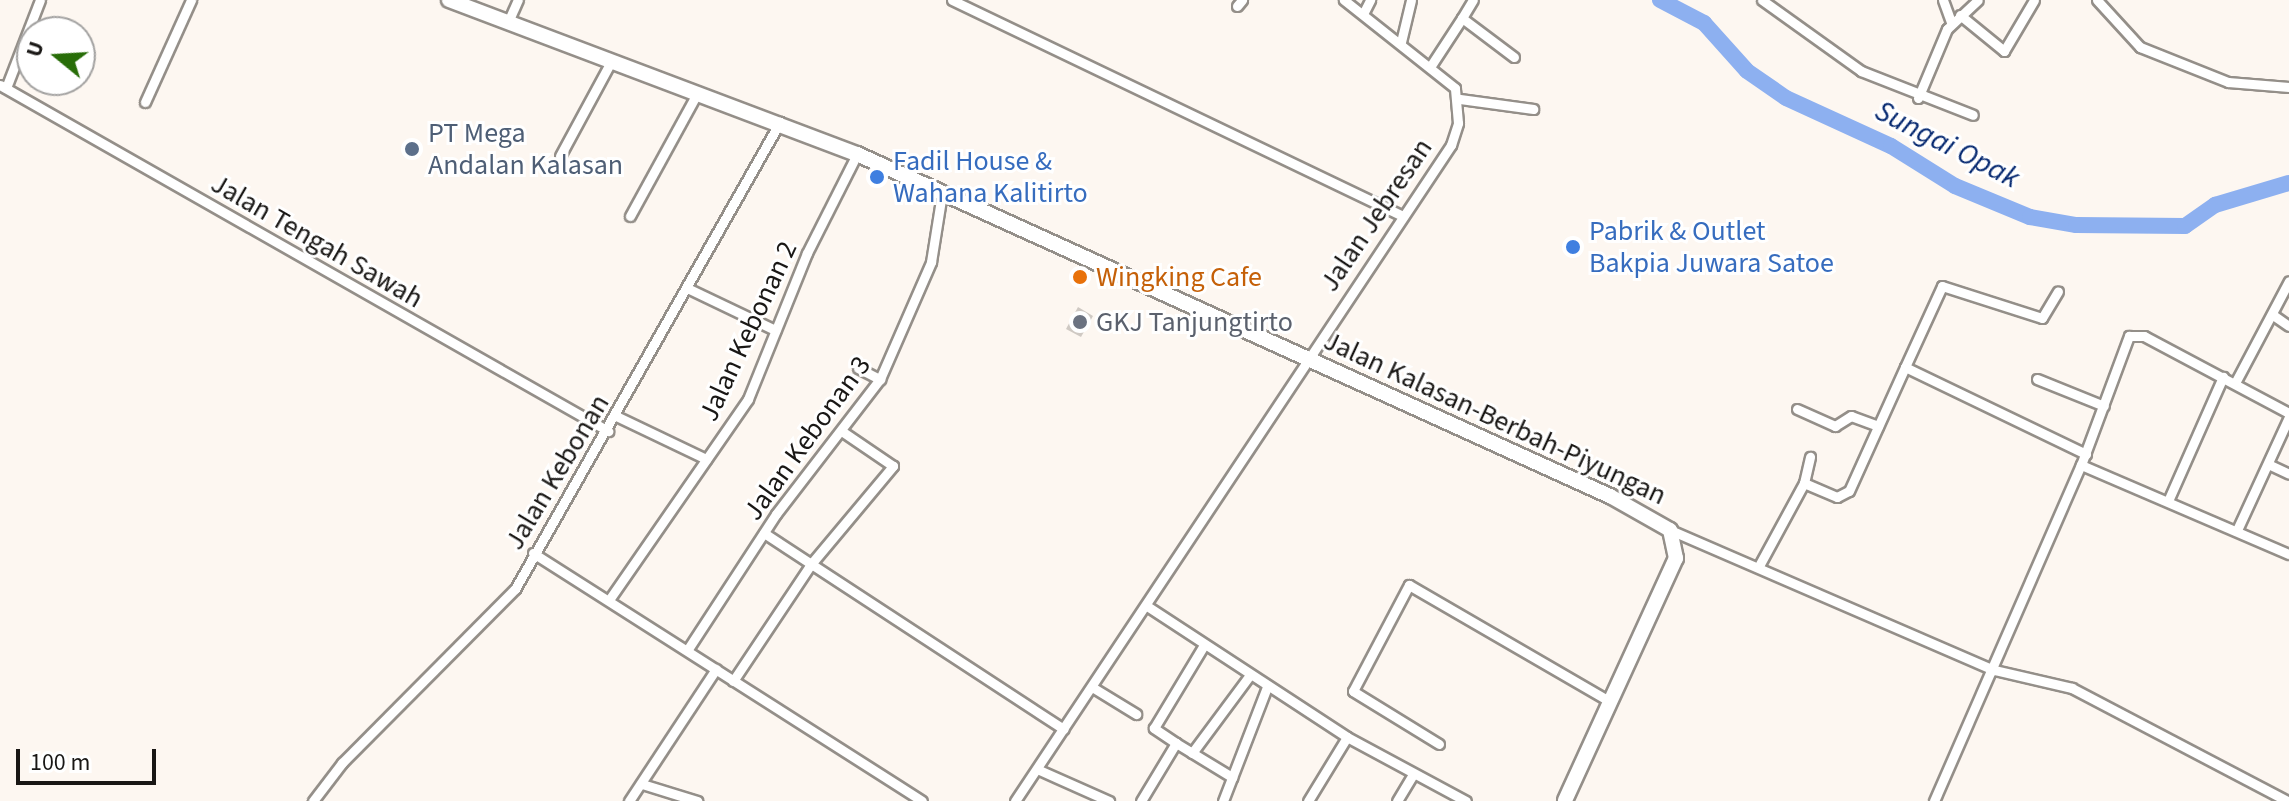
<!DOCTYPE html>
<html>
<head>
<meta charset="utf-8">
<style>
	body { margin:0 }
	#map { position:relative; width:2289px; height:801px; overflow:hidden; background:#fdf7f1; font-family:"Source Sans 3",sans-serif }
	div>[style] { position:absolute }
	.river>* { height:16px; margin:-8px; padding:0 8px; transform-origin:8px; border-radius:8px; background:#8db0f0 }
	.building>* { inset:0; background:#cfc9c3 }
	.roads { filter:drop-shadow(2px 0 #948f89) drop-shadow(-2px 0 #948f89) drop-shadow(0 2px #948f89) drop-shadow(0 -2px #948f89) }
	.street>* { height:9px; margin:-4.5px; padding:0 4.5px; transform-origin:4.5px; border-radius:4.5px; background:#fff }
	.secondary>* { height:14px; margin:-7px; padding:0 7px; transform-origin:7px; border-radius:7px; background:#fff }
	.dots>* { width:22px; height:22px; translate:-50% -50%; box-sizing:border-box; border:4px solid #fff; border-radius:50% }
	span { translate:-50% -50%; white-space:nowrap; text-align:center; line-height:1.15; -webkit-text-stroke:6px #fff; paint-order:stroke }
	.service-label { font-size:28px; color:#4e5e75 }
	.left { translate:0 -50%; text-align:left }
	.shop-label { font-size:28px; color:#366cbe }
	.street-label { font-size:28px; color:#191715 }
	.food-label { font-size:28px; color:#c56008 }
	.worship-label { font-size:28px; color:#5b616d }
	.water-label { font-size:30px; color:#052870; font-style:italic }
	.north { position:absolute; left:16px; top:16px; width:80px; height:80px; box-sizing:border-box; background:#fff; border:2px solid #a3a2a1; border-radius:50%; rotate:288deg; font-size:22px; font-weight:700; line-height:32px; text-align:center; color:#191715 }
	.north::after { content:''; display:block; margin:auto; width:28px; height:36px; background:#286d08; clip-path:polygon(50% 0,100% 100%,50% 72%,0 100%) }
	.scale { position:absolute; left:16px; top:749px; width:140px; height:36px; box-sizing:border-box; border:4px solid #191715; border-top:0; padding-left:10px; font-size:24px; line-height:28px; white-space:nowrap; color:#191715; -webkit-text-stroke:6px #fff; paint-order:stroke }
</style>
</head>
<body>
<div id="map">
	<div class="river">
		<i style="left:1660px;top:0;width:50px;rotate:27.6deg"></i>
		<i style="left:1704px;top:23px;width:64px;rotate:48.1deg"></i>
		<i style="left:1747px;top:71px;width:47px;rotate:34.7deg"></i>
		<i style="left:1786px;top:98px;width:115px;rotate:24.6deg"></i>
		<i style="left:1891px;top:146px;width:75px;rotate:32deg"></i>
		<i style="left:1955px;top:186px;width:81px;rotate:22.5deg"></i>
		<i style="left:2030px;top:217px;width:47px;rotate:9.9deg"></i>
		<i style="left:2076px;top:225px;width:109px;rotate:0.5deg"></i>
		<i style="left:2185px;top:226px;width:37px;rotate:-35deg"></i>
		<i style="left:2215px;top:205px;width:77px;rotate:-16.6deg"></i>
	</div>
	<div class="building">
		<i style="clip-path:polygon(1078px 307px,1093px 316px,1081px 337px,1066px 329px)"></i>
	</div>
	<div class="roads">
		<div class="street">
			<i style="left:952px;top:0;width:499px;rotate:25.6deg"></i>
			<i style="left:1762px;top:0;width:122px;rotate:35.6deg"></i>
			<i style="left:1861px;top:71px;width:120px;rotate:21.4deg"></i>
			<i style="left:1943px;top:0;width:23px;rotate:70deg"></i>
			<i style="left:2097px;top:0;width:64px;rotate:47.5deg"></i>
			<i style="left:2140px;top:47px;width:95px;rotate:21.7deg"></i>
			<i style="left:2228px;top:82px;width:61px;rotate:4.7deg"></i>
			<i style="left:1237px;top:6px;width:8px;rotate:-50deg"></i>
			<i style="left:1363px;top:14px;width:16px;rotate:-63deg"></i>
			<i style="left:1960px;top:15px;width:57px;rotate:39.3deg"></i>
			<i style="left:2004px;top:51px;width:59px;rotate:-59.5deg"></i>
			<i style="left:1462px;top:18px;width:21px;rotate:-59deg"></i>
			<i style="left:508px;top:22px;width:24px;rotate:-66deg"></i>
			<i style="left:1401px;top:42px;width:43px;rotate:-76.6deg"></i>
			<i style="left:1432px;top:64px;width:55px;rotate:-56.9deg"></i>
			<i style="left:1462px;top:18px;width:65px;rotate:36.9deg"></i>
			<i style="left:0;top:85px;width:700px;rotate:29.64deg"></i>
			<i style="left:6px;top:88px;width:94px;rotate:-68.9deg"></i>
			<i style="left:1918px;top:98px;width:75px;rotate:-67.2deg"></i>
			<i style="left:1947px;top:29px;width:42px;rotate:-43.1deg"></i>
			<i style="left:1460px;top:99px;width:74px;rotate:7.8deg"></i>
			<i style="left:145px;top:102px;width:112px;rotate:-65.7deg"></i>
			<i style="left:560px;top:156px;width:109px;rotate:-61.6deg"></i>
			<i style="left:630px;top:216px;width:141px;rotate:-61.3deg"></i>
			<i style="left:687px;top:288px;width:98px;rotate:25.5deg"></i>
			<i style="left:2273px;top:315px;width:19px;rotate:35deg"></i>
			<i style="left:1905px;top:367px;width:89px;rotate:-65.4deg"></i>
			<i style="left:1942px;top:286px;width:105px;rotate:17.7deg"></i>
			<i style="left:2042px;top:318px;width:31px;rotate:-59deg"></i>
			<i style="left:858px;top:368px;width:25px;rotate:27deg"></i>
			<i style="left:2037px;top:379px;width:72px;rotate:21.9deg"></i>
			<i style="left:2235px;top:383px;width:115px;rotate:-62.1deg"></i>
			<i style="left:1797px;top:409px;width:42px;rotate:24.1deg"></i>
			<i style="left:1835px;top:426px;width:19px;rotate:-32deg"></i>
			<i style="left:1851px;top:416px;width:29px;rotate:20deg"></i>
			<i style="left:616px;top:416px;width:100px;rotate:25.5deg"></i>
			<i style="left:2268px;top:464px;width:23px;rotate:25deg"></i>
			<i style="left:2081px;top:465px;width:226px;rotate:23.2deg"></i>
			<i style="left:1804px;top:483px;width:27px;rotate:-77deg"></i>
			<i style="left:2168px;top:501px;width:136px;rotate:-66.1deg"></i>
			<i style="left:1670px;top:530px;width:353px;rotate:23.4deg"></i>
			<i style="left:1994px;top:670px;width:80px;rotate:13deg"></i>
			<i style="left:2072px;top:688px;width:243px;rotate:27.7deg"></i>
			<i style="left:2237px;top:530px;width:124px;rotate:-65.3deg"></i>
			<i style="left:764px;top:533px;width:358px;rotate:33.2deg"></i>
			<i style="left:533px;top:553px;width:461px;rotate:32.5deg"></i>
			<i style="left:1760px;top:564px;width:92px;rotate:-61.5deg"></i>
			<i style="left:1804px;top:483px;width:36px;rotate:23deg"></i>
			<i style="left:1837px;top:497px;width:13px;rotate:-27deg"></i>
			<i style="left:1849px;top:491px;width:136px;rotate:-65.7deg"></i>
			<i style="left:1905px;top:367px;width:201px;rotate:25.7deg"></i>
			<i style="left:611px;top:597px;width:241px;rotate:-55.3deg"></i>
			<i style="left:748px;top:399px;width:157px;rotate:-68deg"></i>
			<i style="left:807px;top:253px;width:111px;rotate:-63.2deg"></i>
			<i style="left:1147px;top:606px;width:239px;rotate:33.2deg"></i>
			<i style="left:1347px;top:737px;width:135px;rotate:28.3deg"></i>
			<i style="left:688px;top:649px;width:161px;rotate:-56.9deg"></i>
			<i style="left:776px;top:514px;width:170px;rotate:-52.4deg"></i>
			<i style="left:880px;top:379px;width:128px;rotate:-66.4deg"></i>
			<i style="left:931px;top:262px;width:70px;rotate:-80.9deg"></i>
			<i style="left:733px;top:681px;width:141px;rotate:-56.3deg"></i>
			<i style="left:811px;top:564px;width:128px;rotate:-50.1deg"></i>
			<i style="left:893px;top:466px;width:60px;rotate:-145.8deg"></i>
			<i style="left:1092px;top:687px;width:52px;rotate:31.5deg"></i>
			<i style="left:1176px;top:743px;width:27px;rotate:-146deg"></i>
			<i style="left:1154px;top:728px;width:97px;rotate:-58.9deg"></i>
			<i style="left:1439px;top:744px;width:101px;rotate:-148.4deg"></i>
			<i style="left:1353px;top:691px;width:120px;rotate:-62.2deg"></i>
			<i style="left:1409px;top:585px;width:233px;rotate:30.1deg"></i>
			<i style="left:1192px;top:753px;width:97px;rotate:-53.4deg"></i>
			<i style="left:1037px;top:769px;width:79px;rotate:24deg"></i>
			<i style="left:642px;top:784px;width:58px;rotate:17.2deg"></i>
			<i style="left:313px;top:801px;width:48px;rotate:-52.7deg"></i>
			<i style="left:342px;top:763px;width:245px;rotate:-45.2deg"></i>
			<i style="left:515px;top:589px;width:537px;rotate:-60.43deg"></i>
			<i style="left:629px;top:801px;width:158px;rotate:-56.6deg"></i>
			<i style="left:1015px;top:801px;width:788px;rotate:-56.39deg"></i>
			<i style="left:1451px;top:145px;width:23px;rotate:-72deg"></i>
			<i style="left:1458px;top:123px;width:35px;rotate:-95deg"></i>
			<i style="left:1455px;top:88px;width:142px;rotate:-141.6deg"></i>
			<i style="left:1141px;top:801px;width:68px;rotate:-58.9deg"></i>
			<i style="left:1176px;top:743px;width:66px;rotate:31.3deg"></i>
			<i style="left:1223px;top:801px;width:122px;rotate:-68.9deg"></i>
			<i style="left:1308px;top:801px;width:75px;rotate:-58.6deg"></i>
			<i style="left:1397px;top:801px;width:29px;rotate:-59deg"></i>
			<i style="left:1934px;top:801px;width:367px;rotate:-66.4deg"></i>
			<i style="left:2081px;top:465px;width:138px;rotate:-69.6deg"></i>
			<i style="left:2129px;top:336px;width:15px"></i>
			<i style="left:2144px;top:336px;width:164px;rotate:28deg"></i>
		</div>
		<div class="secondary">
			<i style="left:449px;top:0;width:436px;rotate:20.7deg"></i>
			<i style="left:857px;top:154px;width:827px;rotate:24.43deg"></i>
			<i style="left:1610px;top:496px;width:69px;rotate:29.5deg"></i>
			<i style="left:1670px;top:530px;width:29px;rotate:78deg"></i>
			<i style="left:1676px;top:558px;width:267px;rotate:114.6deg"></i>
		</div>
	</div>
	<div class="dots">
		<i style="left:412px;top:149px;background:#5c6f8a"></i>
		<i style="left:877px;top:177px;background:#3f7fe0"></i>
		<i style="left:1573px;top:247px;background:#3f7fe0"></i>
		<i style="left:1080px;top:277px;background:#e8710a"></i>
		<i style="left:1080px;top:322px;background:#6b7280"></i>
	</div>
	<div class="service-label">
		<span class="left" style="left:428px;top:149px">PT Mega<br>Andalan Kalasan</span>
	</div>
	<div class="shop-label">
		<span class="left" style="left:893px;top:177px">Fadil House &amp;<br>Wahana Kalitirto</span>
		<span class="left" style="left:1589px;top:247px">Pabrik &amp; Outlet<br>Bakpia Juwara Satoe</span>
	</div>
	<div class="street-label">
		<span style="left:1376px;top:215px;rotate:-56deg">Jalan Jebresan</span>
		<span style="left:317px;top:241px;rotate:30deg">Jalan Tengah Sawah</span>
		<span style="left:748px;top:331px;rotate:-65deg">Jalan Kebonan 2</span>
		<span style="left:1495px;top:418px;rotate:25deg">Jalan Kalasan-Berbah-Piyungan</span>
		<span style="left:807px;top:438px;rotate:-54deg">Jalan Kebonan 3</span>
		<span style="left:557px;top:472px;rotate:-59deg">Jalan Kebonan</span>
	</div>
	<div class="food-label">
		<span class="left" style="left:1096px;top:277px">Wingking Cafe</span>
	</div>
	<div class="worship-label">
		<span class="left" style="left:1096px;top:322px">GKJ Tanjungtirto</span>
	</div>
	<div class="water-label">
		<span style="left:1947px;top:145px;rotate:27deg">Sungai Opak</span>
	</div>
	<div class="north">U</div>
	<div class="scale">100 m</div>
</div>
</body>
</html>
